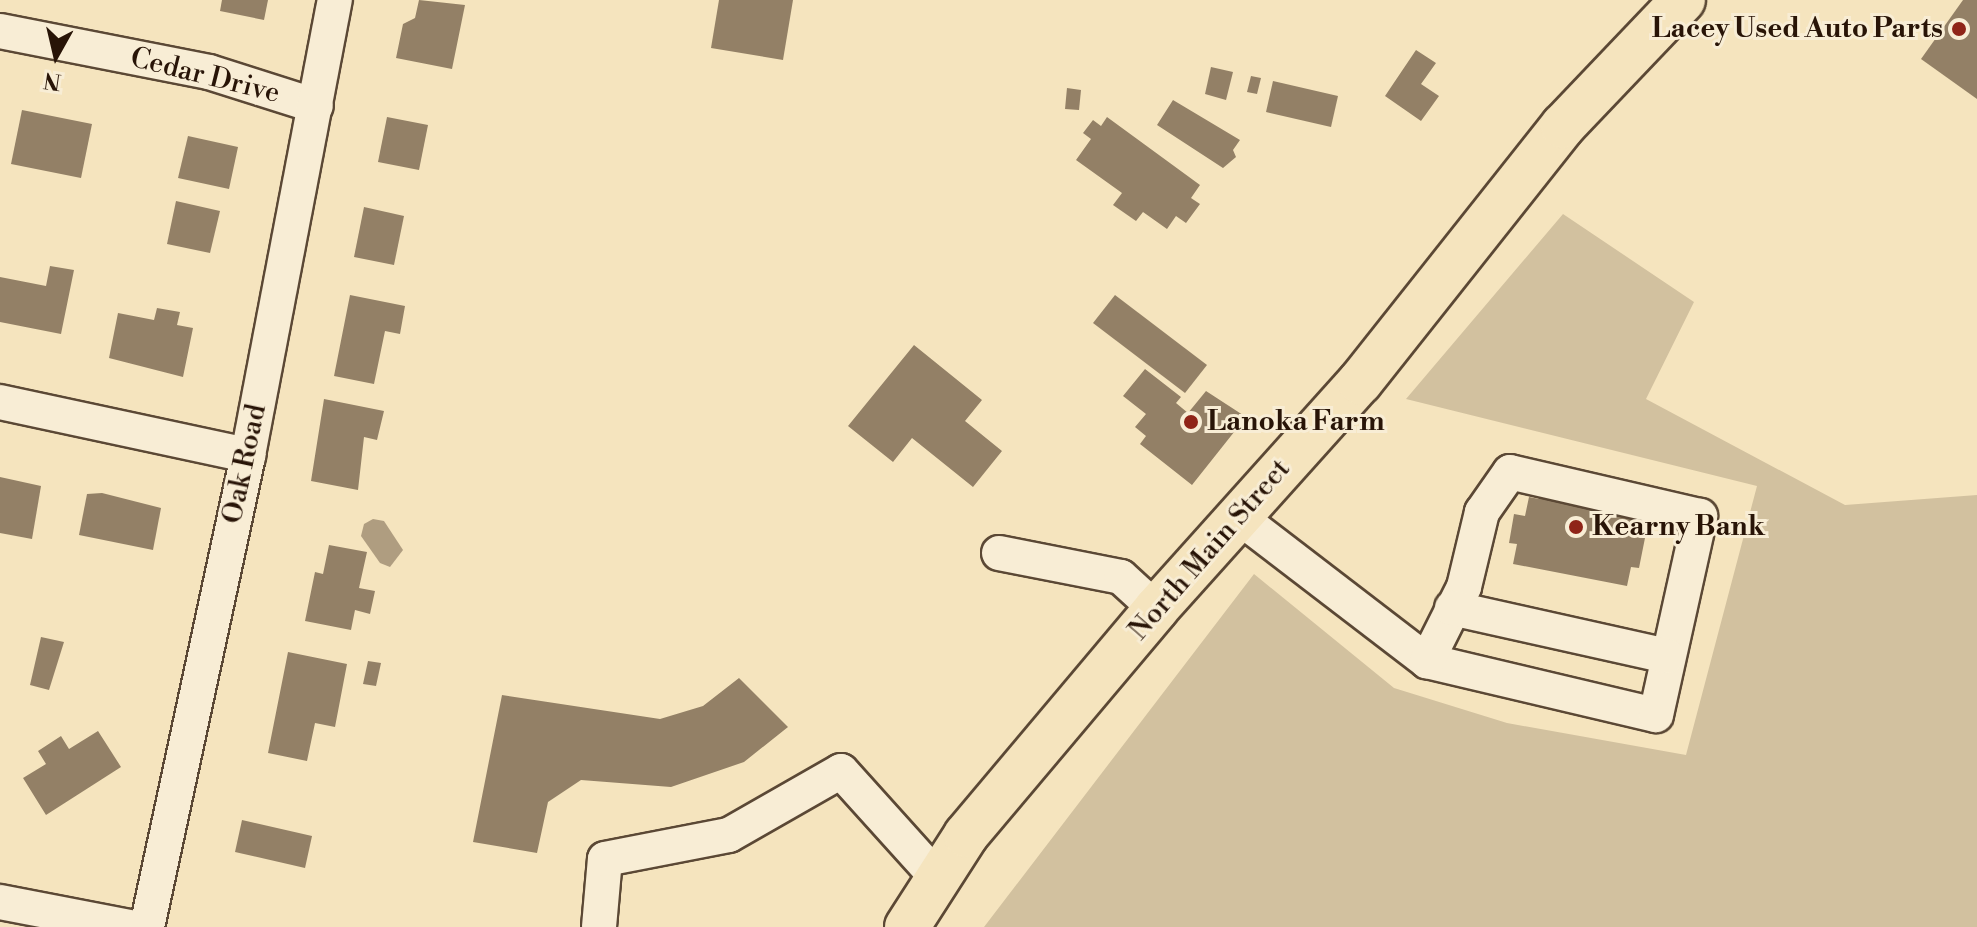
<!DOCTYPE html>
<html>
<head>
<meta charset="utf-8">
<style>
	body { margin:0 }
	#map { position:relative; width:1977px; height:927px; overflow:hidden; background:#f5e4be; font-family:"Libre Bodoni",serif }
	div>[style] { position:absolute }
	.green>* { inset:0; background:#d2c19f }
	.water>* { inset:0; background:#af9d80 }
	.building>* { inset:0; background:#938066 }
	.roads { filter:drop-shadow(2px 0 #5b4835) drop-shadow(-2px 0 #5b4835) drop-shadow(0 2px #5b4835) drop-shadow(0 -2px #5b4835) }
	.minor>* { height:34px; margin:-17px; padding:0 17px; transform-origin:17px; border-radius:17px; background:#f8edd5 }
	.highway>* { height:44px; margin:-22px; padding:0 22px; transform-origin:22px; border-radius:22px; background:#f5e4be }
	.dots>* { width:22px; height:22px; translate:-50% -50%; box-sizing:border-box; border:4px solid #f8edd5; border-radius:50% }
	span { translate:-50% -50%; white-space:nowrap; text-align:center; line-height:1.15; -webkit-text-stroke:6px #f8edd5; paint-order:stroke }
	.poi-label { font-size:28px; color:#281407; font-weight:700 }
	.right { translate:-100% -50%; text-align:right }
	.left { translate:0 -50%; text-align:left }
	.street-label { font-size:28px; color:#281407 }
	.north { position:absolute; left:16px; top:16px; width:80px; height:80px; -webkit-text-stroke:6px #f8edd5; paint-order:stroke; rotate:188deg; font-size:22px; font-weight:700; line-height:32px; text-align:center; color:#281407 }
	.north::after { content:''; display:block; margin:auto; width:28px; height:36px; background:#281407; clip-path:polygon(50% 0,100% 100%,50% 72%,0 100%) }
</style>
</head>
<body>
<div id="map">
	<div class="green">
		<i style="clip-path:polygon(1563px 214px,1694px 302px,1646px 399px,1845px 505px,1977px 495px,1977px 927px,984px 927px,1254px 574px,1394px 688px,1507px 723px,1686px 755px,1757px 486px,1406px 399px)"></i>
	</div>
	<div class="water">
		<i style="clip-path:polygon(373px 519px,384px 521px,403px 550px,390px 567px,380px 563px,361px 536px,364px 524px)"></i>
	</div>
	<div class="building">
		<i style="clip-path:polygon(222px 0,268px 0,264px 20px,220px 11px)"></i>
		<i style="clip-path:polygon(419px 0,465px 5px,452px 69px,396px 58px,403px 24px,415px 18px)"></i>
		<i style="clip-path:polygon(719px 0,793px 0,783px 60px,711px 48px)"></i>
		<i style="clip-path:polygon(1963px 0,1977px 0,1977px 99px,1921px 59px)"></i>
		<i style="clip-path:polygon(1416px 50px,1436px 63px,1421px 84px,1439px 96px,1421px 121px,1385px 96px)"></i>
		<i style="clip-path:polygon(1211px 67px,1233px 72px,1226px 100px,1205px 94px)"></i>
		<i style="clip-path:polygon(1251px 76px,1261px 78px,1257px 94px,1247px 92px)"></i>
		<i style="clip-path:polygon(1273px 81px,1338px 96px,1331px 127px,1266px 112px)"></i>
		<i style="clip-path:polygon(1067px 88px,1081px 90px,1079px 110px,1065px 109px)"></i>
		<i style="clip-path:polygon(1173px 100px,1240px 140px,1233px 150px,1236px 157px,1223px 168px,1157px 125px)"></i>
		<i style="clip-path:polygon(22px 110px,92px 124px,81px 178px,11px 164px)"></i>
		<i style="clip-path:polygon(387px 117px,428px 125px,419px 170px,378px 162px)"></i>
		<i style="clip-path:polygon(1107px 117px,1200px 185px,1191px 198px,1200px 204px,1186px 223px,1176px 216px,1167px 229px,1143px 212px,1136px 221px,1113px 205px,1122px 193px,1076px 160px,1091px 139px,1083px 133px,1093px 120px,1101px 126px)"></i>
		<i style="clip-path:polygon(188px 136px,238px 147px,229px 189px,178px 178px)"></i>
		<i style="clip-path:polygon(176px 201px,220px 211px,210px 253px,167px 244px)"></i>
		<i style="clip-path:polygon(364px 207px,404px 216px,394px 265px,354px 257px)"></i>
		<i style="clip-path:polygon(50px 266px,74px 270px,61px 334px,0 322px,0 277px,46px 286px)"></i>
		<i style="clip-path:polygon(350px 295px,405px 306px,400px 334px,385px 331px,374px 384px,334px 376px)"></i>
		<i style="clip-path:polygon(1115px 295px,1207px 365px,1185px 393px,1093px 323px)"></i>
		<i style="clip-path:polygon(157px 308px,180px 312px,177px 325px,193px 328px,183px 377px,109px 358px,118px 313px,154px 320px)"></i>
		<i style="clip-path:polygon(914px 345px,982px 400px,965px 421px,1002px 451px,973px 487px,912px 438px,893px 462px,848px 426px)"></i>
		<i style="clip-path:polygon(1145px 369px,1181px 397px,1176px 403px,1188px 413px,1206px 391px,1246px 417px,1192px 485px,1140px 444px,1146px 436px,1135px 427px,1146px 414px,1123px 396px)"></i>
		<i style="clip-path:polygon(324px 399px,384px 411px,377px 440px,364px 437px,358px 490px,311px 481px)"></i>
		<i style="clip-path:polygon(1546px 464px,1593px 473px,1587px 505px,1643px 516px,1638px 537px,1645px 538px,1639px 568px,1631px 567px,1627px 586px,1513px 564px,1517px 544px,1509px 543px,1514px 514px,1525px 516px,1529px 497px,1539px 499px)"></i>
		<i style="clip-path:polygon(0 477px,41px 486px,32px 539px,0 533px)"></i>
		<i style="clip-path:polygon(102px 493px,161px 508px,153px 550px,79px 535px,87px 494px)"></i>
		<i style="clip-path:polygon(329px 545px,367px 552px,359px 588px,375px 591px,370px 614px,355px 610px,351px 630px,305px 621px,315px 572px,323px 574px)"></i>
		<i style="clip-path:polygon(41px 637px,64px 642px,49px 690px,30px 685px)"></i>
		<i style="clip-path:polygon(288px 652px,347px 664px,335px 727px,315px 723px,307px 761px,268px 753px)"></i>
		<i style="clip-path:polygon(368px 661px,381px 663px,376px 686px,363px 684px)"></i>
		<i style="clip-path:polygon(739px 678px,788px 727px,744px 762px,671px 787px,581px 780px,548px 802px,537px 853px,473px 842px,502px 695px,660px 719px,703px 706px)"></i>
		<i style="clip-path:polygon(98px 731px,121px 767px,46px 815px,23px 778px,46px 764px,38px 751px,61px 736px,69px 749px)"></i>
		<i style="clip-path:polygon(242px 820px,312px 836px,305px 868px,235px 852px)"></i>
	</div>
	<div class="roads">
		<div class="minor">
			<i style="left:0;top:31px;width:213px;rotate:11.1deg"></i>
			<i style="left:209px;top:72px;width:112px;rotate:17.6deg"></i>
			<i style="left:0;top:402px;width:254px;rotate:12.1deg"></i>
			<i style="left:1239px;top:517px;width:237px;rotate:37.5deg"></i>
			<i style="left:1427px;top:661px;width:235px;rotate:13.3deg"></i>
			<i style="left:1656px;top:715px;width:204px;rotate:-77.5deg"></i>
			<i style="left:1700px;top:516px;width:195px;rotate:-167deg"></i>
			<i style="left:1510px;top:472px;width:49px;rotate:125deg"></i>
			<i style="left:1482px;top:512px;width:77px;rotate:103.5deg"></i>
			<i style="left:1464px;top:587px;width:83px;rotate:116.6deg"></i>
			<i style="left:999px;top:553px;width:124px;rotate:11.1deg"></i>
			<i style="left:1121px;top:577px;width:47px;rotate:42.4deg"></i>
			<i style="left:1452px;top:608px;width:220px;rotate:12.6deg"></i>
			<i style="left:0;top:902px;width:132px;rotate:10.9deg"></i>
			<i style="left:147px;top:927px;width:483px;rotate:-77.9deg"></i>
			<i style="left:248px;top:455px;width:463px;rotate:-79.2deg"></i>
			<i style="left:599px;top:927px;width:68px;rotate:-85deg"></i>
			<i style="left:605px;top:859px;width:126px;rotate:-11deg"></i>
			<i style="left:729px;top:835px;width:129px;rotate:-29.7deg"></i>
			<i style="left:841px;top:771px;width:147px;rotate:48deg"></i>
		</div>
		<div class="highway">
			<i style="left:907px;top:927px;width:109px;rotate:-57.3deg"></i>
			<i style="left:966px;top:835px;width:295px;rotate:-49.9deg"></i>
			<i style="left:1156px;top:609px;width:305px;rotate:-48.1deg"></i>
			<i style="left:1360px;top:382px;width:327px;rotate:-51.6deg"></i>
			<i style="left:1563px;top:126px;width:174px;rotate:-46.4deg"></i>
		</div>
	</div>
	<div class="dots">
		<i style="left:1959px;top:29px;background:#8f2418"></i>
		<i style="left:1191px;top:422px;background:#8f2418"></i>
		<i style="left:1576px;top:527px;background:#8f2418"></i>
	</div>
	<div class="poi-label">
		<span class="right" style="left:1943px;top:29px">Lacey Used Auto Parts</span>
		<span class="left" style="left:1207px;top:422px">Lanoka Farm</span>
		<span class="left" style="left:1592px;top:527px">Kearny Bank</span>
	</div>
	<div class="street-label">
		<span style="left:205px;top:76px;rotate:14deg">Cedar Drive</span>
		<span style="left:245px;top:464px;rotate:-78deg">Oak Road</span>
		<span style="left:1210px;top:550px;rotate:-49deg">North Main Street</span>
	</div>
	<div class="north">N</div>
</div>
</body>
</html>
